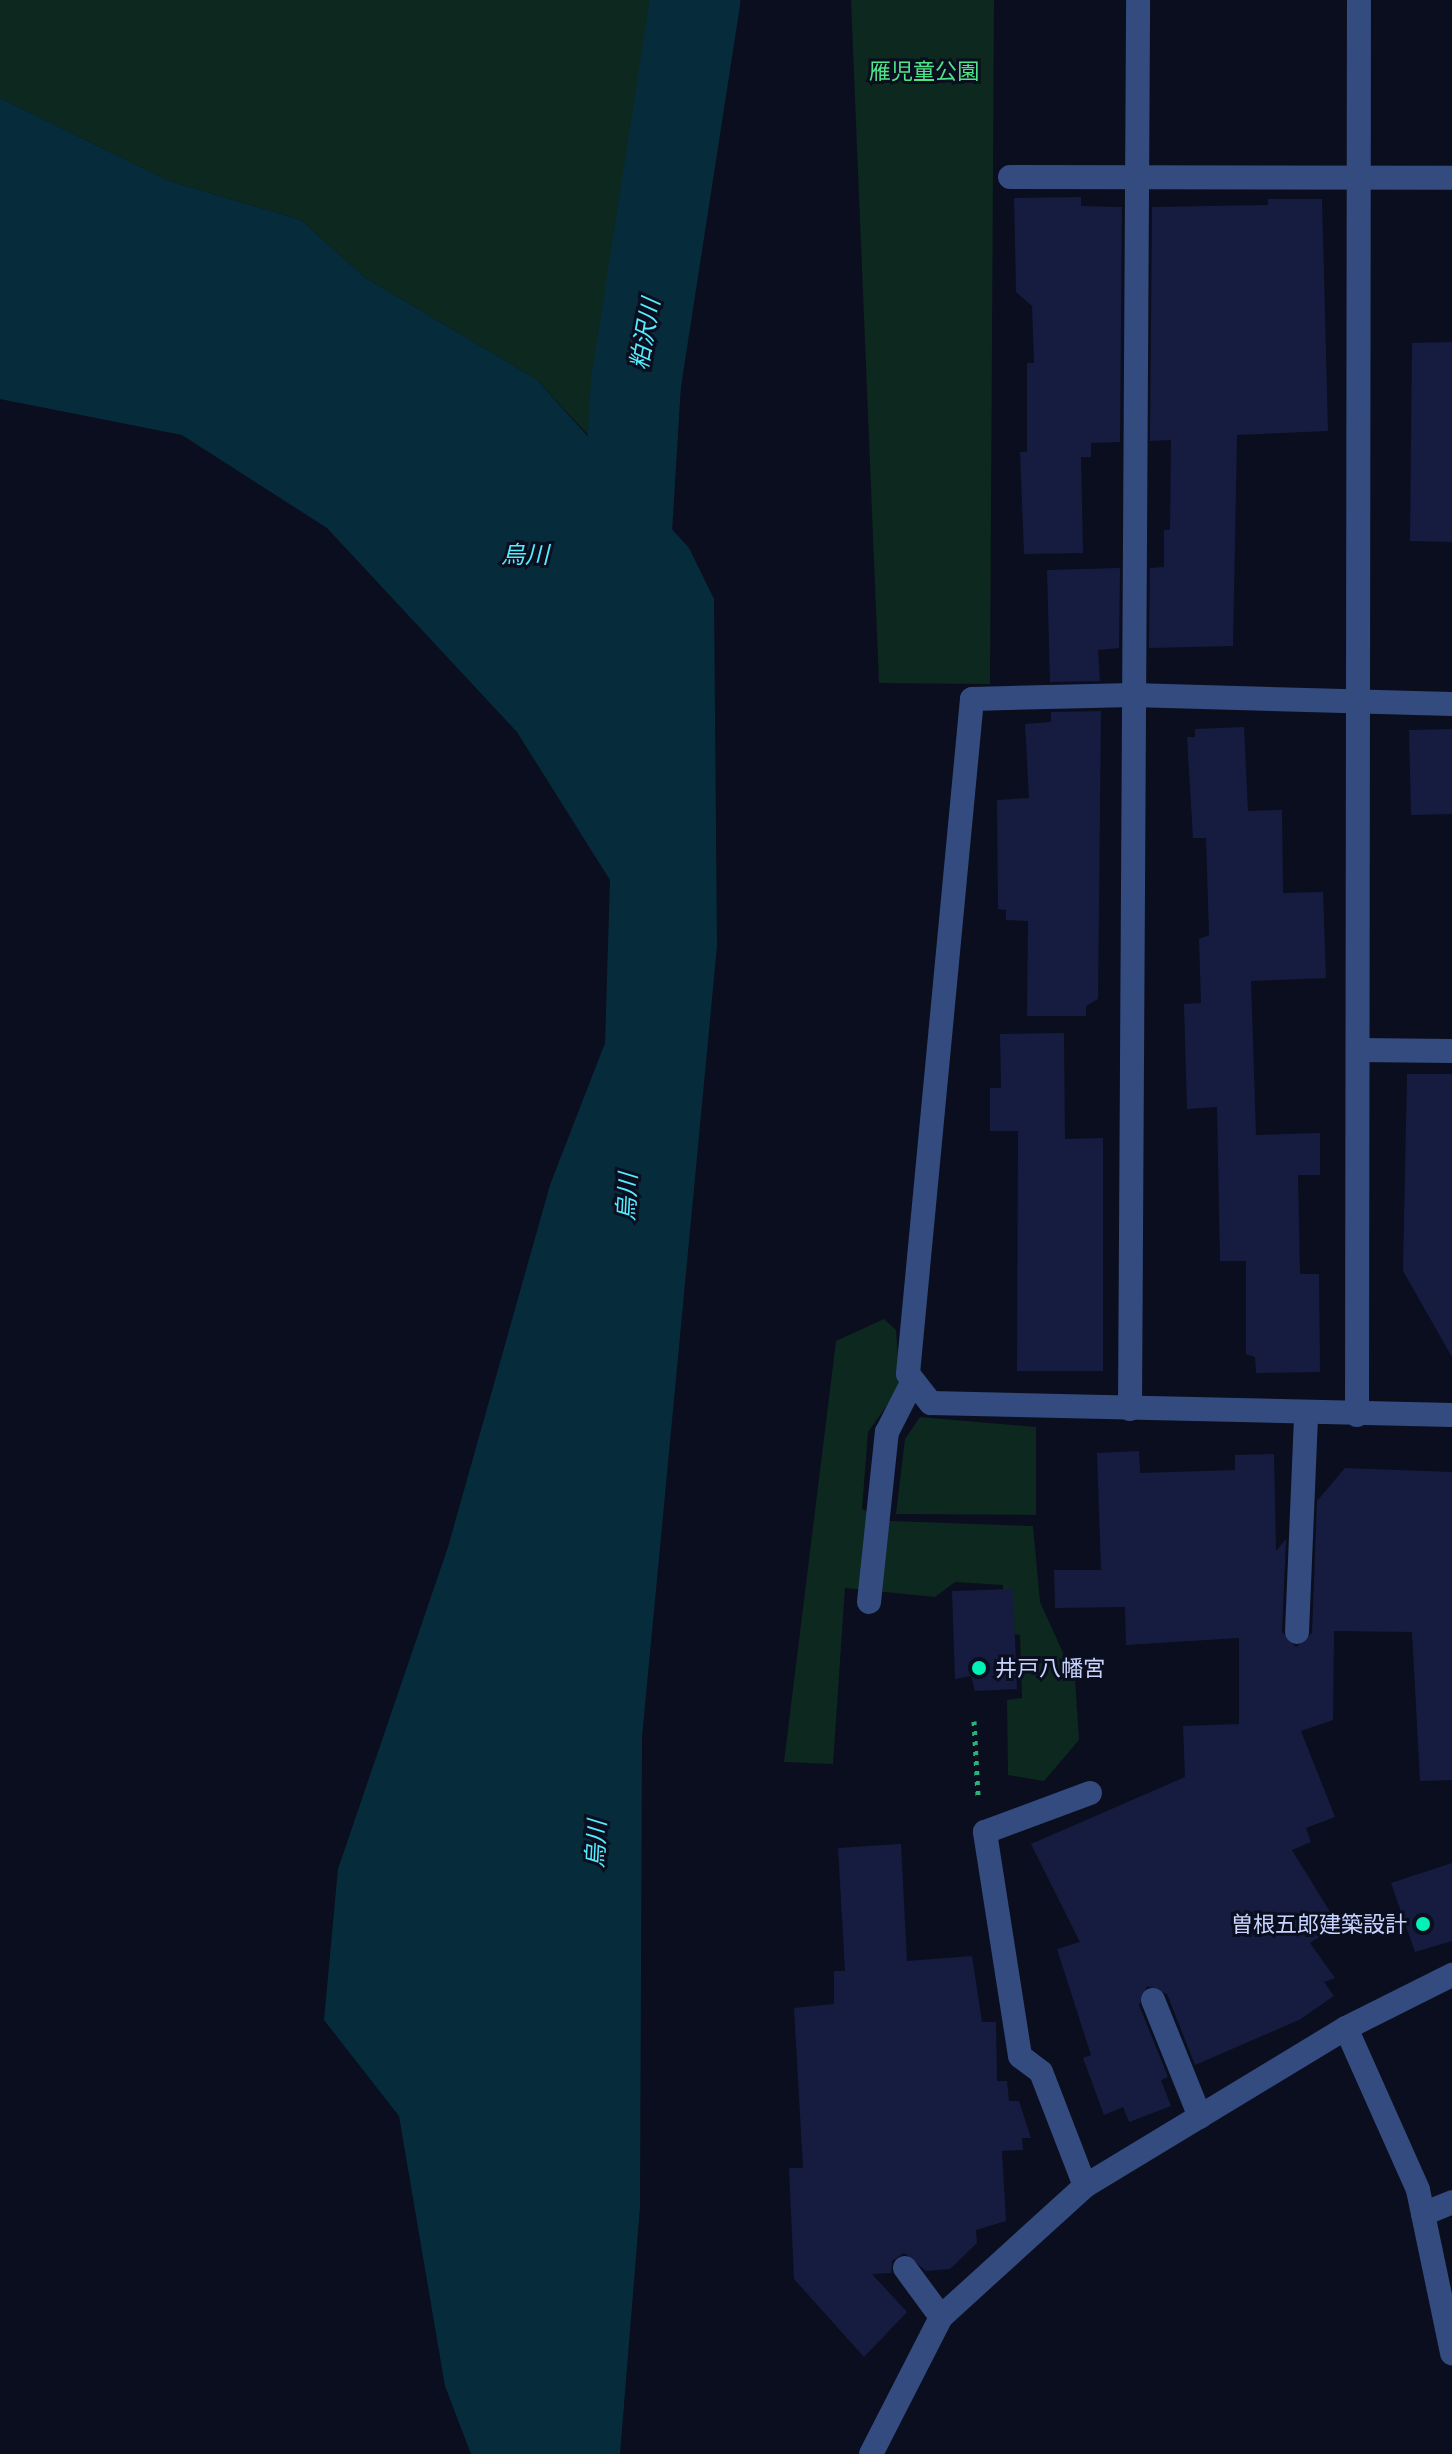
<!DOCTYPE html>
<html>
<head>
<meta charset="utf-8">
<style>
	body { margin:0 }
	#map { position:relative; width:1452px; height:2454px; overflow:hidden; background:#0b0e1e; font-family:"Golos Text","Noto Sans JP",sans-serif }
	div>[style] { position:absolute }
	.green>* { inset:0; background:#0d281e }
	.water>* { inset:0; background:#062c3b }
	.river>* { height:90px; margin:-45px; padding:0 45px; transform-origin:45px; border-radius:45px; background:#062c3b }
	.building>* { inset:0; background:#161c3f }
	.path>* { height:5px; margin-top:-2.5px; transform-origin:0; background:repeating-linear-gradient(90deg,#26b47a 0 4px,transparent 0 10px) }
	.minor>* { height:24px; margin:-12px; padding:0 12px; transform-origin:12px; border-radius:12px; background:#334b7f }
	.dots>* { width:22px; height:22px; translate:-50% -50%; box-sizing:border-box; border:4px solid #0b0e1e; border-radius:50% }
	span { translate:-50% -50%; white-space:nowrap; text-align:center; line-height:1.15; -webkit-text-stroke:6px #0b0e1e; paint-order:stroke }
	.park-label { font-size:22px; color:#4ee48a }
	.poi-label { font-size:22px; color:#c7d4ff }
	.left { translate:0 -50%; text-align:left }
	.right { translate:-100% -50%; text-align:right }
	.water-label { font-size:24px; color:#55ecff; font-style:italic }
</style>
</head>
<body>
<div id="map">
	<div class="green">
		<i style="clip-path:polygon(0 0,663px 0,651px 232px,618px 467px,536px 379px,364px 277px,301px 220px,169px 181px,0 98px)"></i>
		<i style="clip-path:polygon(851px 0,994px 0,990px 684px,879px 683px)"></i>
		<i style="clip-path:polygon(884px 1319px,896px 1330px,900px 1387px,868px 1432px,862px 1509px,891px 1521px,1033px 1526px,1040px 1602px,1075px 1679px,1079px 1740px,1044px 1781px,1008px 1775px,1007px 1700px,1022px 1698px,1020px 1635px,1003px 1632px,1003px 1585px,955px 1582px,935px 1597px,845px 1588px,833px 1764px,784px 1762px,836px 1341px)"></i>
		<i style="clip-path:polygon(920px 1417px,1036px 1427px,1036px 1515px,896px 1514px,905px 1439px)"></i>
	</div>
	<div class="water">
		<i style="clip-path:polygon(0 98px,169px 181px,301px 220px,364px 277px,536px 379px,689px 548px,714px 599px,717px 946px,642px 1737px,640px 2207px,620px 2454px,471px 2454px,445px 2386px,399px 2116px,324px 2020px,338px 1869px,448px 1547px,550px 1185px,605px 1043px,610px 880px,517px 732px,327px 528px,182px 435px,0 399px)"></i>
	</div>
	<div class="river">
		<i style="left:603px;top:603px;width:46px;rotate:-61.2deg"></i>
		<i style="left:625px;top:563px;width:180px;rotate:-86.5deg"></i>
		<i style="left:636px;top:383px;width:388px;rotate:-81.2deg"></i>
	</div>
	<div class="building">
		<i style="clip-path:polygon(1081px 197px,1081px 206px,1122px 207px,1120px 442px,1091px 443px,1091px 457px,1081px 457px,1083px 553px,1024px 554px,1020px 452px,1027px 452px,1027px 363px,1034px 363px,1032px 306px,1016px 292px,1014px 198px)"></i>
		<i style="clip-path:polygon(1268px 199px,1322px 199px,1328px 431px,1237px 435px,1233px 646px,1149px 648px,1150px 568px,1164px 567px,1164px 530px,1170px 530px,1171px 440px,1150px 441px,1152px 207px,1268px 205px)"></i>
		<i style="clip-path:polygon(1452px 342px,1452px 542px,1410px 541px,1412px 343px)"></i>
		<i style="clip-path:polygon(1120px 568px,1119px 648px,1098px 650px,1100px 681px,1050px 682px,1047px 570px)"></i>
		<i style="clip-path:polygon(1101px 711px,1098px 999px,1086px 1006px,1086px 1016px,1027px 1016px,1028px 921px,1006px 920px,1006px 910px,998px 909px,997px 800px,1029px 798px,1025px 724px,1051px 722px,1051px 712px)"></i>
		<i style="clip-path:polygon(1244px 727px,1248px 811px,1282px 810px,1283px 893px,1323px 892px,1326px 978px,1251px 981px,1256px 1135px,1320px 1133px,1320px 1175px,1298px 1175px,1300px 1274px,1319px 1274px,1320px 1372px,1256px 1373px,1255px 1357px,1246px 1354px,1246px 1261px,1220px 1261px,1217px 1107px,1187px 1109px,1184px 1004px,1201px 1003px,1199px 939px,1209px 935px,1206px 838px,1193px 838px,1187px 737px,1195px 737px,1195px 729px)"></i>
		<i style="clip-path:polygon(1452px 729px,1452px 814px,1411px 815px,1409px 730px)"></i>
		<i style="clip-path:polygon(1064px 1033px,1065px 1139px,1103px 1138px,1103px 1371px,1017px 1371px,1018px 1131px,990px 1131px,990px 1088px,1001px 1088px,1000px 1034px)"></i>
		<i style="clip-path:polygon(1407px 1074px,1452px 1074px,1452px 1357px,1403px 1271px)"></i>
		<i style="clip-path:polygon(1139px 1451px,1140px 1473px,1235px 1470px,1235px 1455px,1274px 1454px,1276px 1551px,1286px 1539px,1282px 1632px,1296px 1647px,1312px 1633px,1317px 1501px,1345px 1468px,1452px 1472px,1452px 1780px,1420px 1781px,1412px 1632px,1334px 1631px,1333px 1720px,1301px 1731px,1335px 1817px,1306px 1828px,1311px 1842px,1292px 1850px,1338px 1925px,1310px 1943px,1335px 1978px,1324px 1982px,1334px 1996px,1299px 2020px,1195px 2065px,1167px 1994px,1147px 1986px,1139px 2005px,1168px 2077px,1161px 2080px,1171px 2106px,1129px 2122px,1123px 2107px,1104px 2115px,1083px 2058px,1091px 2055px,1057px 1949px,1080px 1942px,1031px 1844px,1185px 1777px,1183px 1726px,1239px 1724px,1239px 1638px,1126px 1645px,1125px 1607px,1055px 1608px,1054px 1570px,1101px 1570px,1097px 1453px)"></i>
		<i style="clip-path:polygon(1013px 1589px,1017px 1689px,975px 1691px,971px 1676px,955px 1679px,952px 1591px)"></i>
		<i style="clip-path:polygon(901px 1844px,907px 1961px,972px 1956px,982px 2022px,996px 2022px,997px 2081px,1007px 2081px,1009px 2101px,1019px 2101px,1031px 2138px,1022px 2138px,1023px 2150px,1002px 2151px,1006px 2221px,976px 2230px,977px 2243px,950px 2269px,926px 2271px,904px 2253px,892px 2261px,891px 2273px,872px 2274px,907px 2312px,864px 2357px,794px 2279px,789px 2168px,803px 2168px,794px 2008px,834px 2004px,834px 1971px,845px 1971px,838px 1848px)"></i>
		<i style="clip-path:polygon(1452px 1863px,1452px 1941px,1415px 1952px,1391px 1883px)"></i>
	</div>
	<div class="path">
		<i style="left:974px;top:1721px;width:75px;rotate:86.9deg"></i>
	</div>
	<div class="minor">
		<i style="left:1010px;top:177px;width:442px;rotate:0.1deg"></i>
		<i style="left:1452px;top:704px;width:320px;rotate:-178.4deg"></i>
		<i style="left:1132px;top:695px;width:160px;rotate:178.6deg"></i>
		<i style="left:972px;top:699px;width:678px;rotate:95.42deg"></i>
		<i style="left:908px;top:1374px;width:37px;rotate:52deg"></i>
		<i style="left:931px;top:1403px;width:521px;rotate:1.32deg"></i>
		<i style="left:1358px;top:1050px;width:94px;rotate:0.6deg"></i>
		<i style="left:1130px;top:1409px;width:1409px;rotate:-89.67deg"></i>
		<i style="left:1357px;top:1415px;width:1415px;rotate:-89.92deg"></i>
		<i style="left:869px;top:1602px;width:171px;rotate:-84deg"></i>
		<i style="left:887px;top:1432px;width:57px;rotate:-63deg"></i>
		<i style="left:1297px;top:1632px;width:218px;rotate:-87.6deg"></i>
		<i style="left:1153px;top:2000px;width:126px;rotate:68.1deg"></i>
		<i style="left:1346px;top:2028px;width:177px;rotate:66deg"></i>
		<i style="left:1418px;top:2190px;width:167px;rotate:78.2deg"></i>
		<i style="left:1085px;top:2186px;width:122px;rotate:-111.1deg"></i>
		<i style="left:1041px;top:2072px;width:26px;rotate:-143deg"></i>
		<i style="left:1020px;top:2056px;width:227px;rotate:-98.9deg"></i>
		<i style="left:985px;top:1832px;width:112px;rotate:-20.4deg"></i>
		<i style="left:1423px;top:2214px;width:31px;rotate:-22deg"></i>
		<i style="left:905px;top:2268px;width:61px;rotate:53.7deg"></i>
		<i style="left:871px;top:2454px;width:154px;rotate:-62.9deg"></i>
		<i style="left:941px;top:2317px;width:195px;rotate:-42.3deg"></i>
		<i style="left:1085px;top:2186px;width:305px;rotate:-31.2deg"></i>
		<i style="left:1346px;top:2028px;width:119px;rotate:-26.6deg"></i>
	</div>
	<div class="dots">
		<i style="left:979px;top:1668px;background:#00f2b6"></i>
		<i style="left:1423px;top:1924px;background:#00f2b6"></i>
	</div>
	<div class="park-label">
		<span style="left:924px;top:71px">雁児童公園</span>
	</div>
	<div class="poi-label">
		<span class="left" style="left:995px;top:1668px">井戸八幡宮</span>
		<span class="right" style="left:1407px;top:1924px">曽根五郎建築設計</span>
	</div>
	<div class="water-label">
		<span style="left:644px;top:334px;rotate:-80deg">粕沢川</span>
		<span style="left:525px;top:554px">烏川</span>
		<span style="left:626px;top:1197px;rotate:-87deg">烏川</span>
		<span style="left:595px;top:1844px;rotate:-87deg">烏川</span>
	</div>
</div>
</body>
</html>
